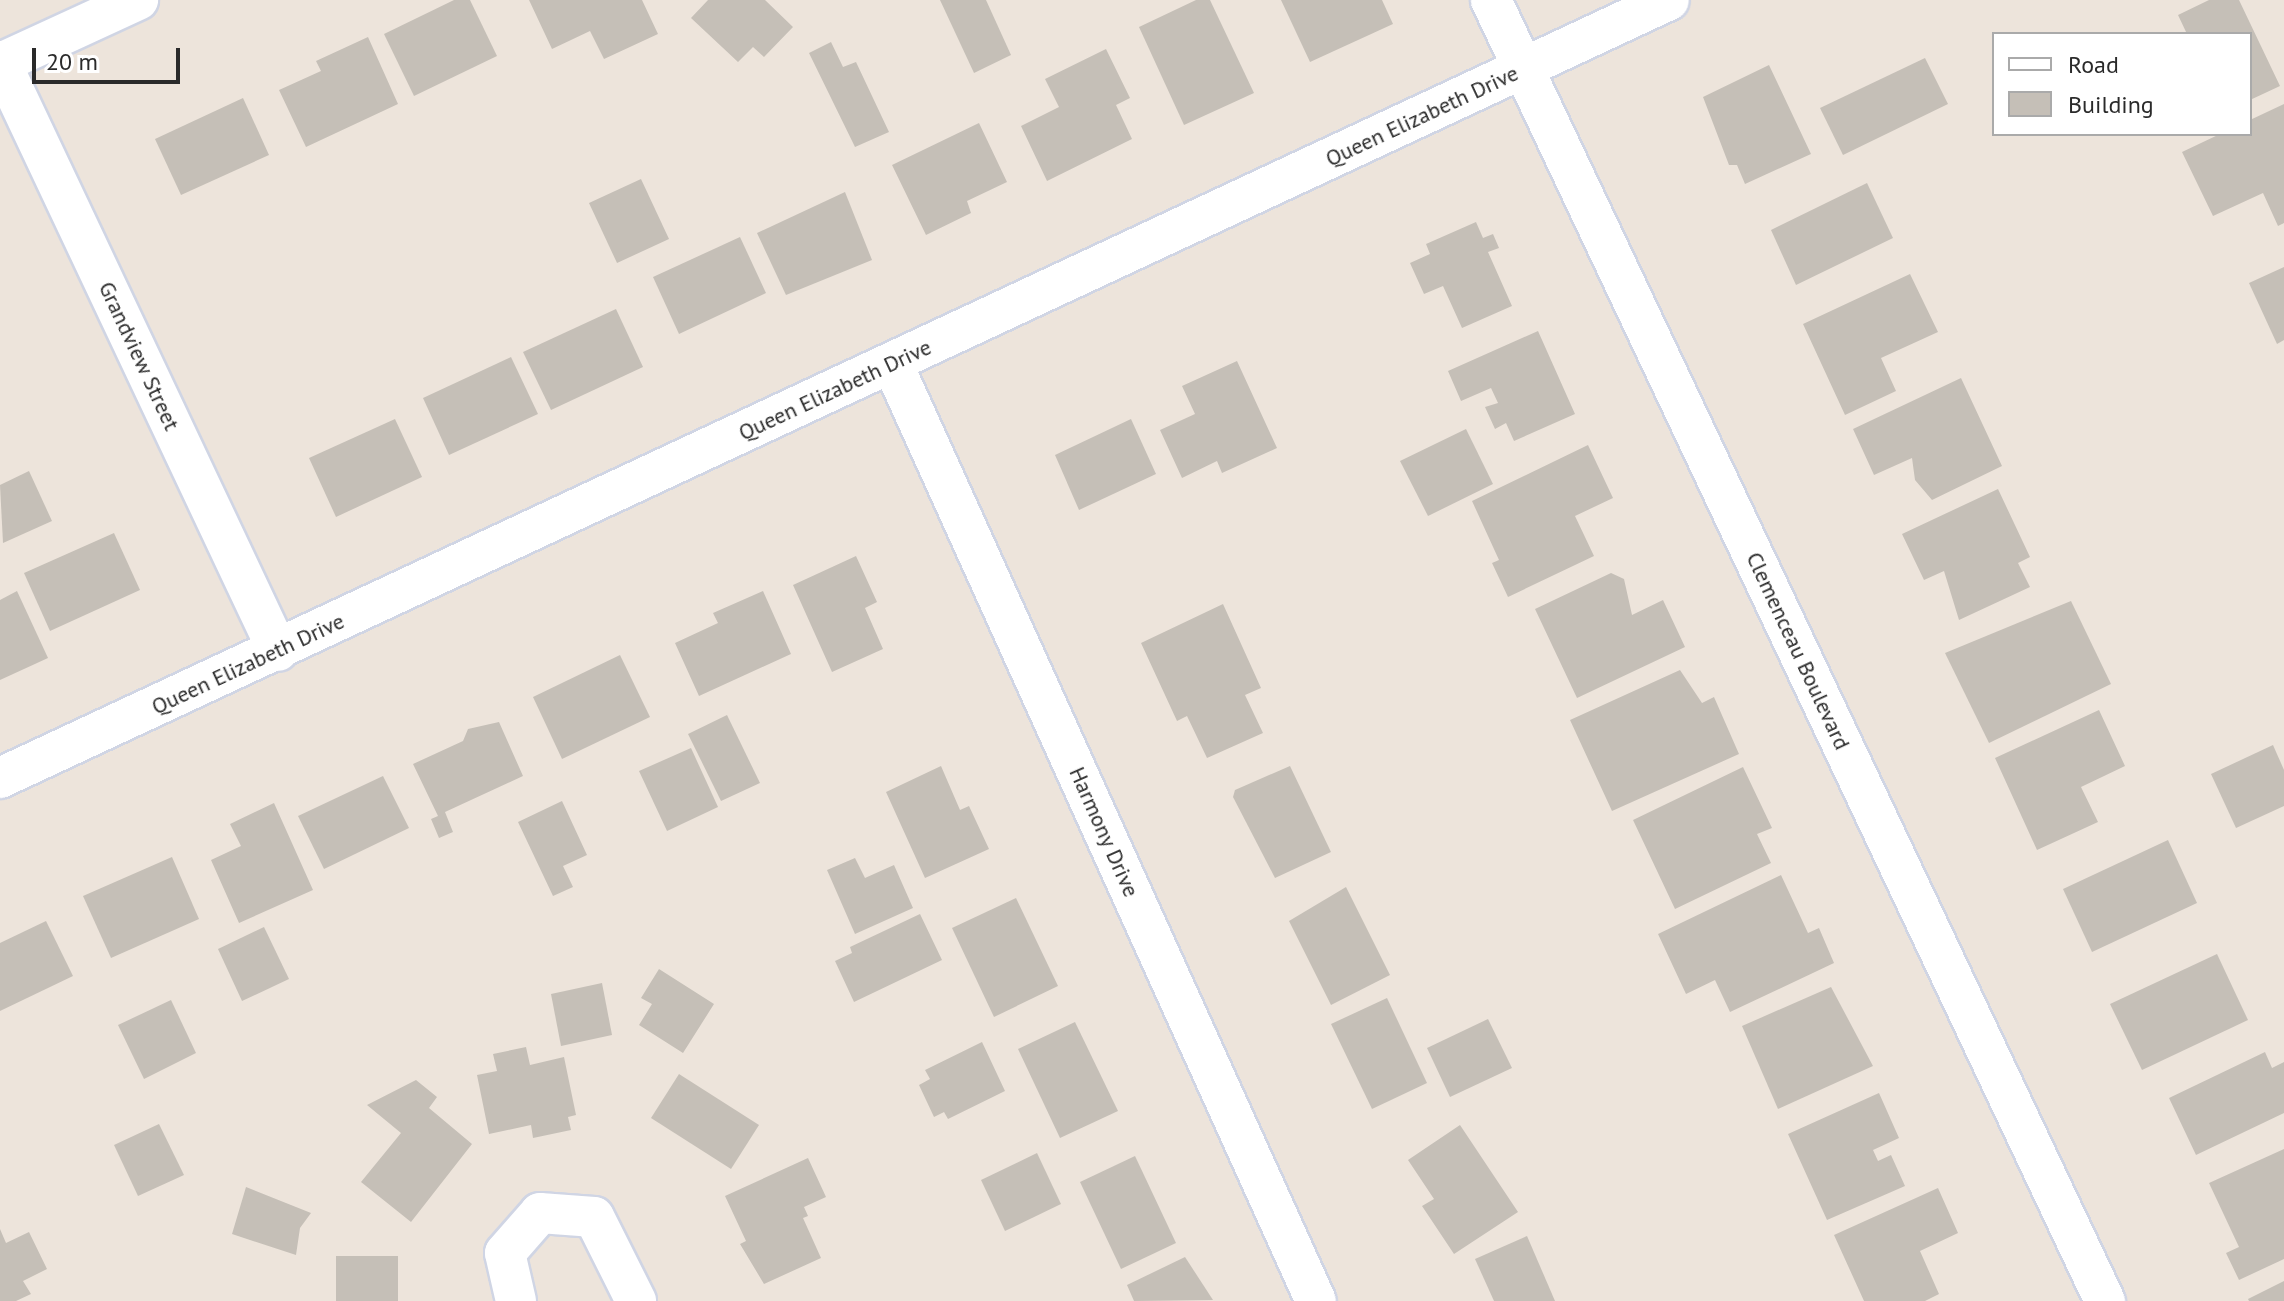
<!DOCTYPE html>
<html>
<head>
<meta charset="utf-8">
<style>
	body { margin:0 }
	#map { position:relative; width:2284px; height:1301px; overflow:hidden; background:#ede4db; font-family:"PT Sans",sans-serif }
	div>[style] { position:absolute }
	.building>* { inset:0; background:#c5bfb7 }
	.roads { filter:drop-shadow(2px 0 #d0d5e4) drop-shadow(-2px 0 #d0d5e4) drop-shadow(0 2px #d0d5e4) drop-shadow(0 -2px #d0d5e4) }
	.street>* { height:40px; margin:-20px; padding:0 20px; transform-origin:20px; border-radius:20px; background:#fff }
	span { translate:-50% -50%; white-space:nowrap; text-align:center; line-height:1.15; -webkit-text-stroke:6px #fff; paint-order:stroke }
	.street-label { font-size:22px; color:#2a2a2a }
	.legend { position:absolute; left:1992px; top:32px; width:260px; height:104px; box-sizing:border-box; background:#fff; border:2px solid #aaa; margin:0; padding:10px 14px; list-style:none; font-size:24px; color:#2a2a2a }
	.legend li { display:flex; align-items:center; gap:16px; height:40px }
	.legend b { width:40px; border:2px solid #aaa }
	.scale { position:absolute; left:32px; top:48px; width:148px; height:36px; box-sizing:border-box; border:4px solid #2a2a2a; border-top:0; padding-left:10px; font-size:24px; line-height:28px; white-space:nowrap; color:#2a2a2a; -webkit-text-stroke:6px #fff; paint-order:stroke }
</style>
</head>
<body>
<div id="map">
	<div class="building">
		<i style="clip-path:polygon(454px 0,470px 0,497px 56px,414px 96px,384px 34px)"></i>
		<i style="clip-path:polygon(529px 0,642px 0,658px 34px,604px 59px,590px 31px,552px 49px)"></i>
		<i style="clip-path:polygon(708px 0,765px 0,793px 27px,764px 57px,753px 47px,738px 62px,691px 18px)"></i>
		<i style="clip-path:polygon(940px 0,986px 0,1011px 55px,974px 73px)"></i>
		<i style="clip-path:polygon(1196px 0,1210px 0,1254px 93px,1184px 125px,1139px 27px)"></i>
		<i style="clip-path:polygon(1281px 0,1382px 0,1393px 24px,1310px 62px)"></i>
		<i style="clip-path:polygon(2209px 0,2239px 0,2280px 86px,2250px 100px,2250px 34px,2187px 34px,2178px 15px)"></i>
		<i style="clip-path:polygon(368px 37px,398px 104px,306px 147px,279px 90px,321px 71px,316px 61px)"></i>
		<i style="clip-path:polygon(831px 42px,843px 67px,856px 62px,889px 132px,855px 147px,809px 53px)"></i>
		<i style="clip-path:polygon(1106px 49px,1130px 98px,1116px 105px,1132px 139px,1047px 181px,1021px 126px,1059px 107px,1045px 79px)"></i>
		<i style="clip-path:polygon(1925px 58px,1948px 104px,1843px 155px,1820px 108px)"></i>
		<i style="clip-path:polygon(1769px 65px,1811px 154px,1745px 184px,1737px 165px,1729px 165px,1703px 97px)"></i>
		<i style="clip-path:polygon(243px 98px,269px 155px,181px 195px,155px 139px)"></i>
		<i style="clip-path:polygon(2284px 104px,2284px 223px,2278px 226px,2263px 193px,2213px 216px,2182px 152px,2220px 134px,2250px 134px,2250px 120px)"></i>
		<i style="clip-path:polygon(979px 123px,1007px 182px,967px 201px,971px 213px,926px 235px,892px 165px)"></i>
		<i style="clip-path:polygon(641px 179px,669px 239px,617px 263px,589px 203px)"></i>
		<i style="clip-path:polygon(1867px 183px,1893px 238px,1796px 285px,1771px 230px)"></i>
		<i style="clip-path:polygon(845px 192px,872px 260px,786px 295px,757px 233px)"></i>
		<i style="clip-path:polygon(1476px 222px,1483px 238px,1493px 234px,1499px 248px,1488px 252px,1512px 306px,1462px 328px,1443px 286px,1424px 294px,1410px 263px,1430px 254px,1426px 244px)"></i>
		<i style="clip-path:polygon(740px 237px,766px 293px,679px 334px,653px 277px)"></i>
		<i style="clip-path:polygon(2284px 267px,2284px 340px,2277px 344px,2249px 283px)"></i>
		<i style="clip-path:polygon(1910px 274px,1938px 332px,1881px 358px,1896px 391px,1845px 415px,1803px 324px)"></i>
		<i style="clip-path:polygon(616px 309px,643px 367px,551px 410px,523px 352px)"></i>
		<i style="clip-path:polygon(1538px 331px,1575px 414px,1514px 441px,1506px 423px,1495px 429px,1485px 407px,1498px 403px,1491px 388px,1461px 401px,1448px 371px)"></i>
		<i style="clip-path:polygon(511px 357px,538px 414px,449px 455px,423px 398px)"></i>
		<i style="clip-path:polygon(1237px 361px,1277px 448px,1222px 473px,1217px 461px,1182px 478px,1160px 430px,1195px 414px,1182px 386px)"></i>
		<i style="clip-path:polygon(1961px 378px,2002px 466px,1932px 500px,1915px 480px,1912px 458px,1874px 475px,1853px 429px)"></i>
		<i style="clip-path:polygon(395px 419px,422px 477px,336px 517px,309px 458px)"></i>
		<i style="clip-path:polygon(1131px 419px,1156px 474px,1079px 510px,1055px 455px)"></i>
		<i style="clip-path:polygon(1466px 429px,1493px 484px,1428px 516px,1400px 461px)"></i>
		<i style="clip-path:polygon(1588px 445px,1613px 498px,1575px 516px,1594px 556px,1508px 597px,1492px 563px,1499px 560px,1472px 501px)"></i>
		<i style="clip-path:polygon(29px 471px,52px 521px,3px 543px,0 485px)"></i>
		<i style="clip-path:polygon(1998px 489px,2030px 557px,2018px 563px,2030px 587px,1959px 620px,1944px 571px,1924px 580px,1902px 534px)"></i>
		<i style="clip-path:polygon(114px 533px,140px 590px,50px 631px,24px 573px)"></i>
		<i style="clip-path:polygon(856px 556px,877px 602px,865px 608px,883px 649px,832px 672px,793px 585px)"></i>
		<i style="clip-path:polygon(1611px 573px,1624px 579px,1632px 615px,1663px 600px,1685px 647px,1577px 698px,1535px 609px)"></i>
		<i style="clip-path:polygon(17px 591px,48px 658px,0 680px,0 600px)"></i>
		<i style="clip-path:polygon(763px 591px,791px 654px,699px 696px,675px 643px,718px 623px,713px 613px)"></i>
		<i style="clip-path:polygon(2071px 601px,2111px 684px,1989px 743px,1945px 653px)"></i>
		<i style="clip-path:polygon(1223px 604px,1261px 688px,1245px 695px,1263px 733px,1207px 758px,1187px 716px,1177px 721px,1141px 643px)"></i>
		<i style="clip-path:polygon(620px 655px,650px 717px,562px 759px,533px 697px)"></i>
		<i style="clip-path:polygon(1680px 670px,1702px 703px,1714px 697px,1739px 754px,1612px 811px,1570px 720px)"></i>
		<i style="clip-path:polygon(2099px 710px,2125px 766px,2081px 787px,2098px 822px,2037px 850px,1995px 758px)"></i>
		<i style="clip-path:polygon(727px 715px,760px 783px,721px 801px,688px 734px)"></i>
		<i style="clip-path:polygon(499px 722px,523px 776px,445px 812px,453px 832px,439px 838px,431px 819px,438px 816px,413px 764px,463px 741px,468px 729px)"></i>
		<i style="clip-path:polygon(2273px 745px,2284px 770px,2284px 806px,2236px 828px,2211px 774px)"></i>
		<i style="clip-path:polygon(691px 748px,718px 807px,667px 831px,639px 771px)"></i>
		<i style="clip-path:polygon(941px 766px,960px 810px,969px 806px,989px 849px,925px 878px,886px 792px)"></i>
		<i style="clip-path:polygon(1290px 766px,1331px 852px,1275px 878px,1233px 797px,1235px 790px)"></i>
		<i style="clip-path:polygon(1743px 767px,1772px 828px,1757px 834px,1771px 863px,1675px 909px,1633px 820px)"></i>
		<i style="clip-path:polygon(383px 776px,409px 828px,324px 869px,298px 816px)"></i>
		<i style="clip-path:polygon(562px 801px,587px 855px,563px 866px,573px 887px,553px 896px,518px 822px)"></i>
		<i style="clip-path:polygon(274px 803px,313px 890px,239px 923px,211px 860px,241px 846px,230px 824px)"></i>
		<i style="clip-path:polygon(2168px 840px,2197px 903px,2092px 952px,2063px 889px)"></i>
		<i style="clip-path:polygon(172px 857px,199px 919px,111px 958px,83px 896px)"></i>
		<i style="clip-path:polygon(855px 858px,865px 878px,894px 865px,913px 908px,855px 934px,827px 870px)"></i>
		<i style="clip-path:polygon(1781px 875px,1808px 933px,1819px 928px,1834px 963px,1730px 1012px,1715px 980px,1686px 994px,1658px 934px)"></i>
		<i style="clip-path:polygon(1346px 887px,1390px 975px,1331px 1005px,1289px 921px)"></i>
		<i style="clip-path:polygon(1016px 898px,1058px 986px,994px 1017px,952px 928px)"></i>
		<i style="clip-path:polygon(920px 914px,942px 960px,854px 1002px,835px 961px,852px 953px,850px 947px)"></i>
		<i style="clip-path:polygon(46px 921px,73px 976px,0 1011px,0 943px)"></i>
		<i style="clip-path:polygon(264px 927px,289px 979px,242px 1001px,218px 949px)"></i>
		<i style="clip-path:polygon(2217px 954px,2248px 1020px,2142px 1070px,2110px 1004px)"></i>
		<i style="clip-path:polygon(659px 969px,714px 1004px,683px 1053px,639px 1025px,652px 1004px,641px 998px)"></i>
		<i style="clip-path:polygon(602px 983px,612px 1035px,561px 1046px,551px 994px)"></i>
		<i style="clip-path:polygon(1831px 987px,1873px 1066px,1778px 1109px,1742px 1026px)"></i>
		<i style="clip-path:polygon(1387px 998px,1427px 1083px,1372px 1109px,1331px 1024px)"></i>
		<i style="clip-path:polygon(171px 1000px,196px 1053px,144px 1079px,118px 1025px)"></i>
		<i style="clip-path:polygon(1488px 1019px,1512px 1068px,1450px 1097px,1427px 1048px)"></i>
		<i style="clip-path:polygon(1075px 1022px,1118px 1111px,1060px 1138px,1018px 1049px)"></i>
		<i style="clip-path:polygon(982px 1042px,1005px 1091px,948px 1119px,944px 1112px,934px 1117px,919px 1085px,930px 1079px,925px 1070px)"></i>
		<i style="clip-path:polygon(526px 1047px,530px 1065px,564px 1057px,576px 1115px,568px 1117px,571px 1130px,533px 1138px,531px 1125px,489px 1134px,477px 1075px,497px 1071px,493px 1054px)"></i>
		<i style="clip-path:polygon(2265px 1052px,2272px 1068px,2284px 1062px,2284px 1113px,2196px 1155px,2169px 1098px)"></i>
		<i style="clip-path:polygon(679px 1074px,759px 1125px,731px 1169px,651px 1118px)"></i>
		<i style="clip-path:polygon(416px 1080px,437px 1097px,429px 1108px,472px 1144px,411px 1222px,361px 1182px,401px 1133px,367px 1105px)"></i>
		<i style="clip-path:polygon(1879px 1093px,1899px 1138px,1873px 1150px,1878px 1161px,1891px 1155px,1905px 1186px,1827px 1220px,1788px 1134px)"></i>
		<i style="clip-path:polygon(159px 1124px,184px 1175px,138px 1196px,114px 1145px)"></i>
		<i style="clip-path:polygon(1460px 1125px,1518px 1212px,1454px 1254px,1422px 1206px,1434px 1199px,1408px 1160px)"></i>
		<i style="clip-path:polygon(2284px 1149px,2284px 1259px,2239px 1280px,2226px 1253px,2239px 1247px,2209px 1183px)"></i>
		<i style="clip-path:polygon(1037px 1153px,1061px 1204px,1005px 1231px,981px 1180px)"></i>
		<i style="clip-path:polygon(1135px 1156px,1176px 1243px,1121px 1269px,1080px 1182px)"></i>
		<i style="clip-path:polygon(808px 1158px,826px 1197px,804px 1207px,808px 1216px,803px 1218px,821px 1258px,764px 1284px,740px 1244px,746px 1241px,725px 1196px)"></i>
		<i style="clip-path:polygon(246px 1187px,311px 1213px,300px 1228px,296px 1255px,232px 1234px)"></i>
		<i style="clip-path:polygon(1938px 1188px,1958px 1233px,1920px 1251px,1939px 1294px,1925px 1301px,1864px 1301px,1834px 1235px)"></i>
		<i style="clip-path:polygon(0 1229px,6px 1243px,29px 1232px,47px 1269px,23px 1281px,31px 1294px,16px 1301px,0 1301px)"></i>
		<i style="clip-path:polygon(1527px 1236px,1555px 1301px,1494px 1301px,1475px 1259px)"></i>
		<i style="clip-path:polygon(336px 1256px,398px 1256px,398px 1301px,336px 1301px)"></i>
		<i style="clip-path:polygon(1185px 1257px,1213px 1300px,1134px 1301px,1127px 1285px)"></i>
		<i style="clip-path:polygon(2284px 1281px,2284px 1301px,2249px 1301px,2248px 1299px)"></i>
	</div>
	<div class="roads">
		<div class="street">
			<i style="left:1491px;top:0;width:1439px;rotate:64.74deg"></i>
			<i style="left:0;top:61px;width:652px;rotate:64.77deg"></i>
			<i style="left:1px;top:63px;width:151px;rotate:-24.7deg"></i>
			<i style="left:892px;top:363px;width:1029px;rotate:65.68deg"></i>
			<i style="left:0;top:778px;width:1841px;rotate:-24.99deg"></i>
			<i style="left:516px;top:1301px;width:49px;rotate:-102.9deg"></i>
			<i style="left:505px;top:1253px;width:53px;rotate:-48.8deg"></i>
			<i style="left:540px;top:1213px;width:54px;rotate:4.2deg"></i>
			<i style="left:594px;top:1217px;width:94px;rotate:63.4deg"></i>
		</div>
	</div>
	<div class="street-label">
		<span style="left:1422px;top:116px;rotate:-25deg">Queen Elizabeth Drive</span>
		<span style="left:139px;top:356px;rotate:65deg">Grandview Street</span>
		<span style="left:835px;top:390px;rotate:-25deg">Queen Elizabeth Drive</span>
		<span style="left:1798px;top:651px;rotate:65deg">Clemenceau Boulevard</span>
		<span style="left:248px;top:664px;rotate:-25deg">Queen Elizabeth Drive</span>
		<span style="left:1104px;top:832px;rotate:66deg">Harmony Drive</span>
	</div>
	<ul class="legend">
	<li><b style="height:10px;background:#fff"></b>Road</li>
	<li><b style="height:22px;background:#c5bfb7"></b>Building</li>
	</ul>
	<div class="scale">20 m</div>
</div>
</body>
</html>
